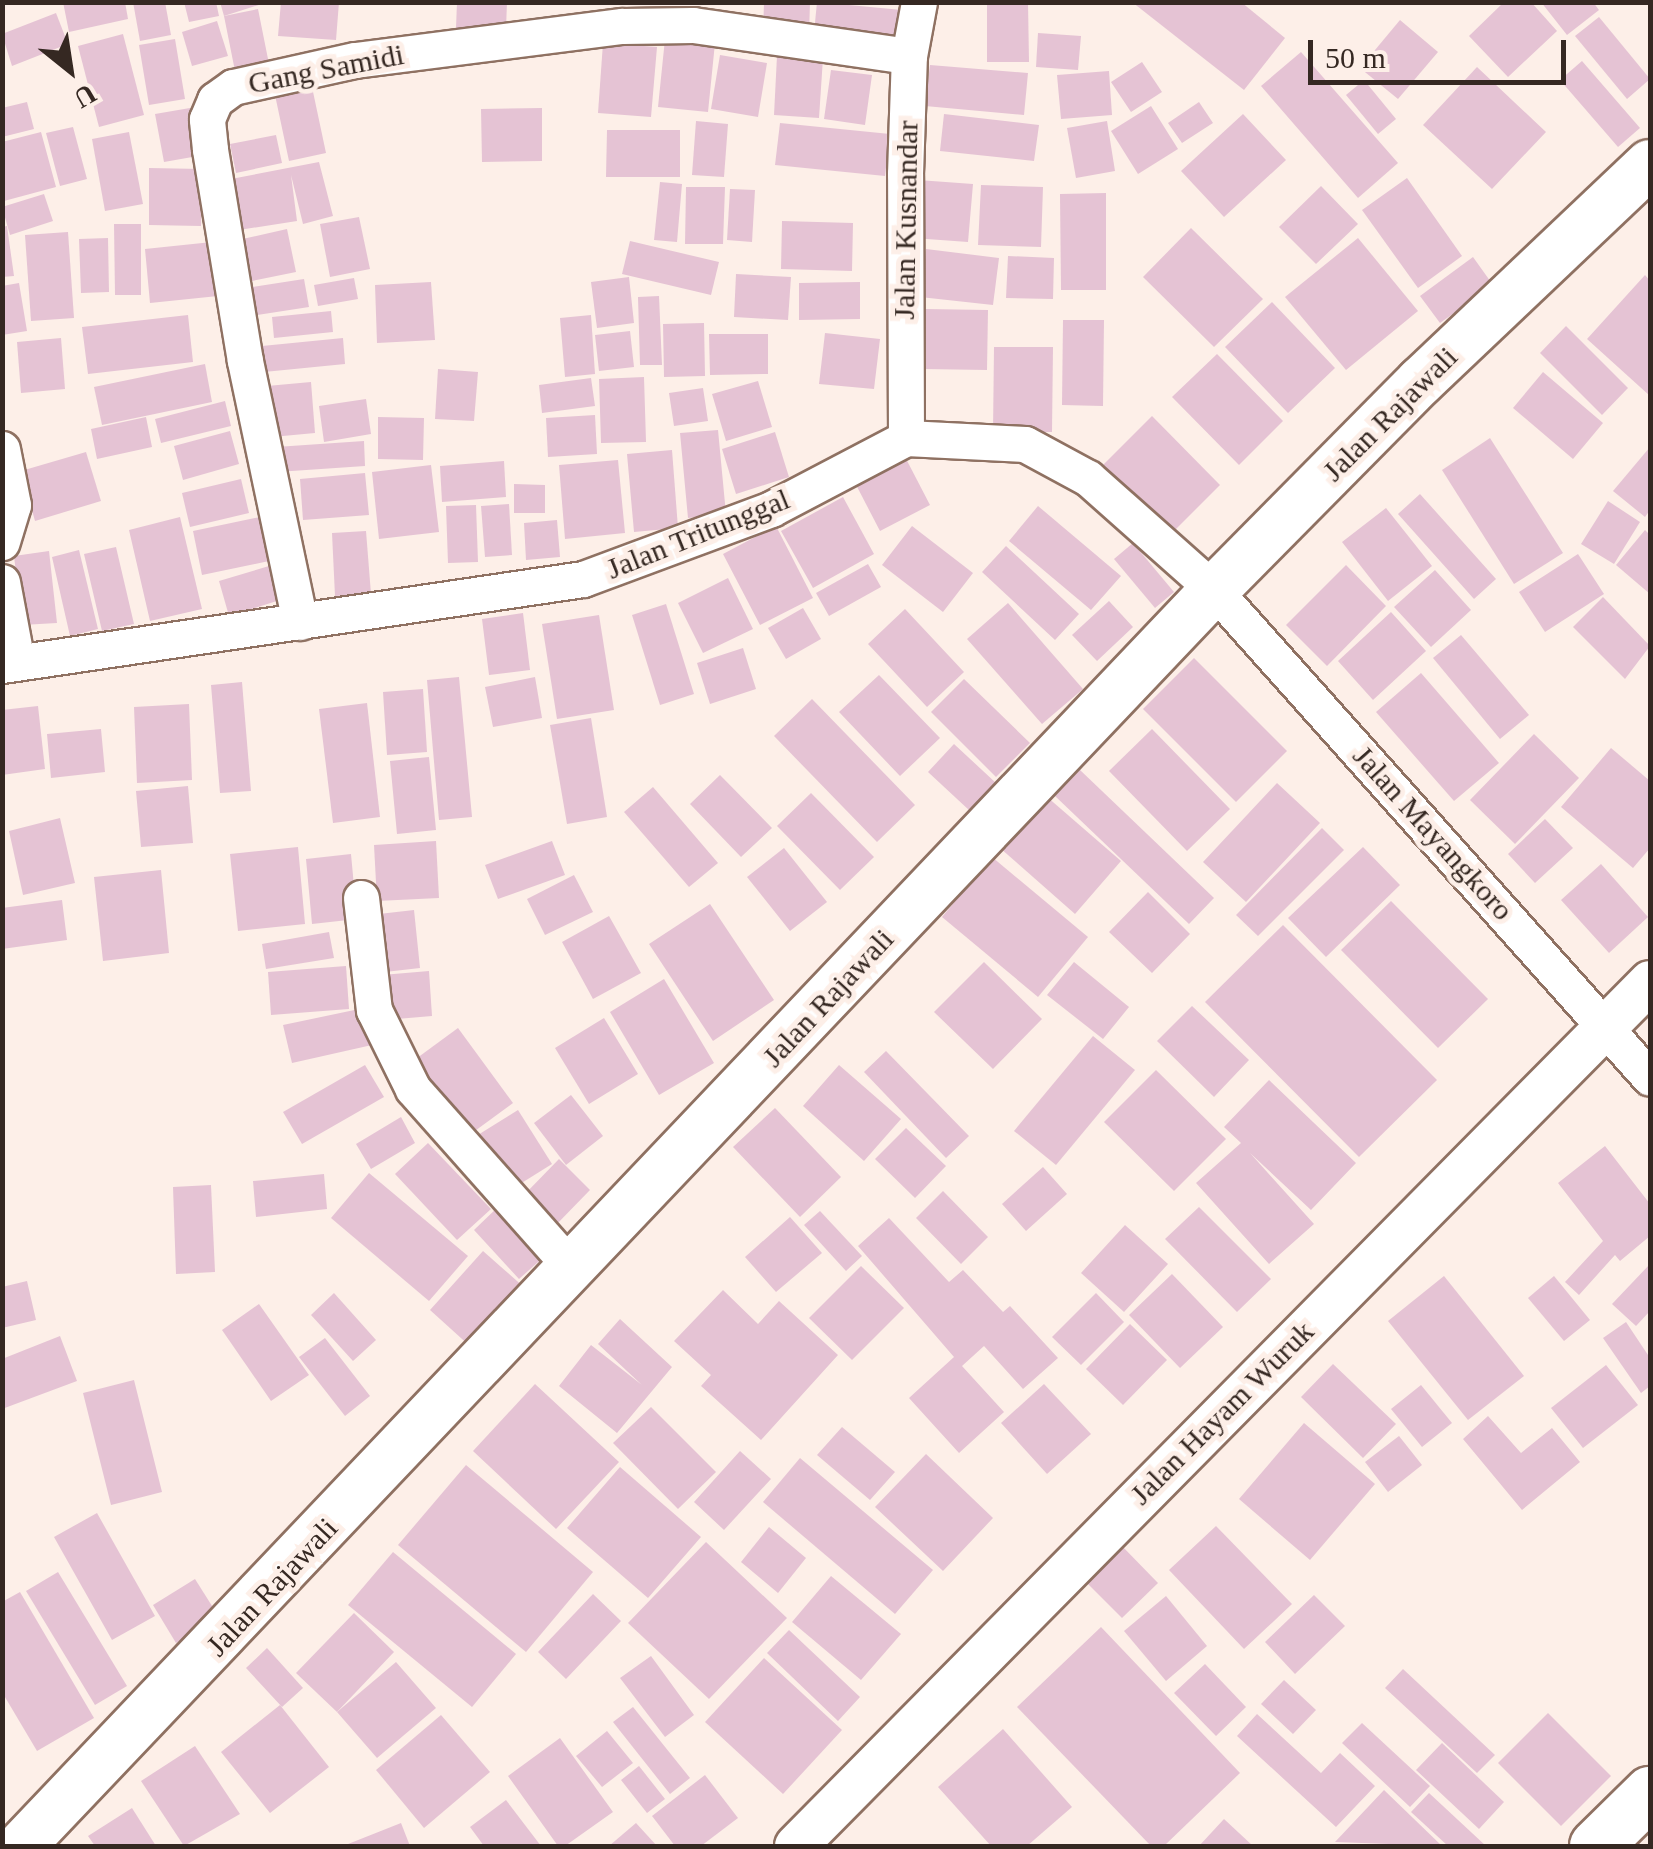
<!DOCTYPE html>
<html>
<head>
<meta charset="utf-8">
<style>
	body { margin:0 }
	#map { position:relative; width:1653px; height:1849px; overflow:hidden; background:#fdefe8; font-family:Georgia,serif }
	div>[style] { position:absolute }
	.building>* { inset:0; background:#e5c3d4 }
	.roads { filter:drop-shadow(2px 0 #8f7162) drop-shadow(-2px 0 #8f7162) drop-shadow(0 2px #8f7162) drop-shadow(0 -2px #8f7162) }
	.minor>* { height:35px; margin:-17.5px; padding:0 17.5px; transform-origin:17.5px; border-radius:17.5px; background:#fff }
	.tertiary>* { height:42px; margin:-21px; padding:0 21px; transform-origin:21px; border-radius:21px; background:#fff }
	.secondary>* { height:48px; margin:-24px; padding:0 24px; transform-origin:24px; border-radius:24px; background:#fff }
	.primary>* { height:52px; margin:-26px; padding:0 26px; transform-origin:26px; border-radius:26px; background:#fff }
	span { translate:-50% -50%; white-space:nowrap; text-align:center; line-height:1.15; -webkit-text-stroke:10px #fdefe8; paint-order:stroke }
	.street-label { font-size:30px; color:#352822 }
	.frame { position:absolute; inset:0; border:5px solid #352822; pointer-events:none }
	.north { position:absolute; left:20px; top:20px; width:100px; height:100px; -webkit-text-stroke:8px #fdefe8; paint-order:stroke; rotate:150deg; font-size:28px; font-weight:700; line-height:40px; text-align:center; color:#352822 }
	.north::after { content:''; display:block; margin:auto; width:35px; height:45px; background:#352822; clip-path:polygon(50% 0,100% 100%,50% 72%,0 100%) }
	.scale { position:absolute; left:1308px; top:40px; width:258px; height:45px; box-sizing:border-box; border:5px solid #352822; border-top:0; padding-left:12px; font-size:30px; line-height:35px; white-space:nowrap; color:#352822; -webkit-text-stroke:8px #fdefe8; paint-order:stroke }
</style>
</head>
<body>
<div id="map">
	<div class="building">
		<i style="clip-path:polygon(63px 2px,125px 2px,128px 19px,69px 32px)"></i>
		<i style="clip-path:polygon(133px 2px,165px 2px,171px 35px,140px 41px)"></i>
		<i style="clip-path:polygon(184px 2px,216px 2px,219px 16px,189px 22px)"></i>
		<i style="clip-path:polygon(220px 2px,264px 2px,265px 3px,224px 16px)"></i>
		<i style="clip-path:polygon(281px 2px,339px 2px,336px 40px,278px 36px)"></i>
		<i style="clip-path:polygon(457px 2px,507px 2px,506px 29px,456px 28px)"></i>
		<i style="clip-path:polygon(764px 2px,810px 2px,809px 35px,763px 34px)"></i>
		<i style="clip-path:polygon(817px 2px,902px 10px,898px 44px,814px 33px)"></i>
		<i style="clip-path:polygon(987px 2px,1028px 2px,1029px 62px,987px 62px)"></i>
		<i style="clip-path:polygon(1132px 2px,1241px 2px,1285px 38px,1244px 90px)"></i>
		<i style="clip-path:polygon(1504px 2px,1531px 2px,1557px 31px,1508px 77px,1469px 36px)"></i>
		<i style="clip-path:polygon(1541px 2px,1593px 2px,1599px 10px,1567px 35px)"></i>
		<i style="clip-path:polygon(258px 9px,269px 64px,235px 71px,224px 16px)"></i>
		<i style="clip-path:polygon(56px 13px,68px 44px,12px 66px,2px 34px)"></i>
		<i style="clip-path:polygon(1599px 17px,1650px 79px,1627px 99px,1575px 36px)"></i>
		<i style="clip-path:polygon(1400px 20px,1438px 52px,1398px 99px,1360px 68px)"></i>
		<i style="clip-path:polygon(217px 21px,228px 56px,192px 66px,182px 32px)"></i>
		<i style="clip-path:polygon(1038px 33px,1081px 36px,1078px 70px,1036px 67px)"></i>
		<i style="clip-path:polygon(123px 34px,144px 115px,99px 127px,78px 46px)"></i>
		<i style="clip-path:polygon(175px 39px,185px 99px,149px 105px,139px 45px)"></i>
		<i style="clip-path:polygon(665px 39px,715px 43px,708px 112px,658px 107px)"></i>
		<i style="clip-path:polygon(603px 43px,657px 47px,651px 117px,598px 113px)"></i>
		<i style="clip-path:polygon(1301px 52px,1398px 163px,1358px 198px,1261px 86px)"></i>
		<i style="clip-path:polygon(720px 55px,767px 63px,758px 117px,711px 109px)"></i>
		<i style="clip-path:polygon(777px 56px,823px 58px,819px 118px,774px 115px)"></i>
		<i style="clip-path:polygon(1582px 61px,1640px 128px,1618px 147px,1560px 80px)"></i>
		<i style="clip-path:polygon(1142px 62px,1162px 92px,1131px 112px,1111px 82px)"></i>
		<i style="clip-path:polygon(930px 65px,1028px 73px,1024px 115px,925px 106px)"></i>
		<i style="clip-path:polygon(1477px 67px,1546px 132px,1492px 189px,1423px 125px)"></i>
		<i style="clip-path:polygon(831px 70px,872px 75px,865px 125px,824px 119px)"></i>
		<i style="clip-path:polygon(1109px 71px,1112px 115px,1061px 119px,1057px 75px)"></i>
		<i style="clip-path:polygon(1364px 80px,1396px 119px,1378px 134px,1346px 95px)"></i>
		<i style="clip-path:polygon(312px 87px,326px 153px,289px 161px,275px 95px)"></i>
		<i style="clip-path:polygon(27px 102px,34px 129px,2px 137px,2px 108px)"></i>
		<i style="clip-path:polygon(1199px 102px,1213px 123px,1182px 143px,1168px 123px)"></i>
		<i style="clip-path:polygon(1151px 106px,1178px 149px,1138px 174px,1111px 131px)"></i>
		<i style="clip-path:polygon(190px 108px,198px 156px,164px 162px,155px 114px)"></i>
		<i style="clip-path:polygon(542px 108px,542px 161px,482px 162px,481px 109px)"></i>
		<i style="clip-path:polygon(944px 114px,1039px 125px,1034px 161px,940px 151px)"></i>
		<i style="clip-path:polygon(1243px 114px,1286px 160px,1224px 217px,1181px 171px)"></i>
		<i style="clip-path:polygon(696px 121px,728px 124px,724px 177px,692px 175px)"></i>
		<i style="clip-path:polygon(1107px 121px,1115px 171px,1076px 178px,1067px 128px)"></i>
		<i style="clip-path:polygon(780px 123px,890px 134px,885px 176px,775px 165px)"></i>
		<i style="clip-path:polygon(73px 127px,87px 179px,60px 186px,46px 133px)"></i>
		<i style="clip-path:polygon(607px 130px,680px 130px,680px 177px,606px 177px)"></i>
		<i style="clip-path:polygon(41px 132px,56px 187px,4px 201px,2px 142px)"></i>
		<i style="clip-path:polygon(129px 132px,143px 204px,105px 211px,92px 139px)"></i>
		<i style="clip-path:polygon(276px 135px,282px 163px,236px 173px,230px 144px)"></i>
		<i style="clip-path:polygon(319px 162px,333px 216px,303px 224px,291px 175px,297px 221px,239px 230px,231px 179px)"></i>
		<i style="clip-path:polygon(149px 168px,202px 169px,201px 226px,149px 225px)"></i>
		<i style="clip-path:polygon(1407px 178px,1462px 256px,1418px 288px,1362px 210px)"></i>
		<i style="clip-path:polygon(918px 180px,973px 184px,968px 242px,913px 238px)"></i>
		<i style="clip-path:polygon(660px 182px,682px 184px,677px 242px,654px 240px)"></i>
		<i style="clip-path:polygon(981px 185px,1043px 187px,1041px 247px,978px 245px)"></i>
		<i style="clip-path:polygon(1321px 186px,1358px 224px,1316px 264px,1279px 227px)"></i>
		<i style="clip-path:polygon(686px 187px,725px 187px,723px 244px,685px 244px)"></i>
		<i style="clip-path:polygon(730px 189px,755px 190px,752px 242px,727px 240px)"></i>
		<i style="clip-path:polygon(1106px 193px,1106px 290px,1061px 290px,1060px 194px)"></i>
		<i style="clip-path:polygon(44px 194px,53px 221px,10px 235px,2px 207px)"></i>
		<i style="clip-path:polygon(359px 217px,370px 269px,330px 277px,320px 224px)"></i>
		<i style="clip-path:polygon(782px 221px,853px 223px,852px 271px,781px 269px)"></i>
		<i style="clip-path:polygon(114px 224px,141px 224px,141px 295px,115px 295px)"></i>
		<i style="clip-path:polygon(7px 226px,14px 276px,2px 277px,2px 227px)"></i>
		<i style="clip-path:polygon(1191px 228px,1263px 299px,1214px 347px,1143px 277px)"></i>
		<i style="clip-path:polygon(287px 229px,296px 272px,247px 282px,238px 240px)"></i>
		<i style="clip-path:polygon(68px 232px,74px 318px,31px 321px,25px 235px)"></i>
		<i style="clip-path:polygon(108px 238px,109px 292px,81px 293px,79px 239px)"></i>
		<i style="clip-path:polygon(1358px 238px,1418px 311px,1346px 370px,1285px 297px)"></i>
		<i style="clip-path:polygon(630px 241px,719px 262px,711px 295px,622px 274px)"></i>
		<i style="clip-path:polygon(212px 242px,218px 296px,150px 303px,145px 249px)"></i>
		<i style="clip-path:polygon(926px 249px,999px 258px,993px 305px,920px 297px)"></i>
		<i style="clip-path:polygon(1008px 256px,1054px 258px,1053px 299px,1006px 298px)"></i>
		<i style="clip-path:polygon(1473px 257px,1493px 285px,1440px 323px,1420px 296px)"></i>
		<i style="clip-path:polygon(736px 274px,791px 277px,788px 320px,734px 317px)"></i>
		<i style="clip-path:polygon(1645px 275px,1650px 281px,1650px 396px,1587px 339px)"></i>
		<i style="clip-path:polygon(629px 277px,634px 323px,597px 328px,591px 282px)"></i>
		<i style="clip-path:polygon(354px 278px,358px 299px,318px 306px,314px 285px)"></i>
		<i style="clip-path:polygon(304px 279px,309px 307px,251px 316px,246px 288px)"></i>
		<i style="clip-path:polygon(431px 282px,435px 340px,377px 343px,375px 285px)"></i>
		<i style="clip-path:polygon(860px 282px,860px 319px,799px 320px,799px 283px)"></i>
		<i style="clip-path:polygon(19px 283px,27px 331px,2px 335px,2px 286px)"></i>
		<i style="clip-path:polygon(659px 296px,662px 365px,640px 365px,638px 297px)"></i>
		<i style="clip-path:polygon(1272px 302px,1335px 368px,1288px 413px,1225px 347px)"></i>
		<i style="clip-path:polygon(925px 309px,988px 310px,987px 370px,923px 369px)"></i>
		<i style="clip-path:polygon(331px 311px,333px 332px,274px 338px,272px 317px)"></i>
		<i style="clip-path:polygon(188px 315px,193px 362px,88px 374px,82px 327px)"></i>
		<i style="clip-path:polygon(591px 315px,595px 374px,565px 377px,560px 318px)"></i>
		<i style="clip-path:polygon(1063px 320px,1104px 320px,1103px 406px,1062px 405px)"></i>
		<i style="clip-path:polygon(704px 323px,705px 376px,664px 377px,663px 324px)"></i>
		<i style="clip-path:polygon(1566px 326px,1628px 388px,1602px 415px,1540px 353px)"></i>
		<i style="clip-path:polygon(630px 331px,634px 367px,599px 371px,595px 335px)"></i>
		<i style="clip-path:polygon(825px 333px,880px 339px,874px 389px,819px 384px)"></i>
		<i style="clip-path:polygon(709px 334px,768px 334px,768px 374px,710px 375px)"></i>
		<i style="clip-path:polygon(61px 338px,65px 389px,21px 393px,17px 342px)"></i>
		<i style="clip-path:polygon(343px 338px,345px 364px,264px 372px,262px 346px)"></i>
		<i style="clip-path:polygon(994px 347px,1053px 347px,1052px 432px,993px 432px)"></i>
		<i style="clip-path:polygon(1217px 354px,1283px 421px,1239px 465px,1172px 397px)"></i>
		<i style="clip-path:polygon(205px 364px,212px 402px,102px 425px,94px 387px)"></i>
		<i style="clip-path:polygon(438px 369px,478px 372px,474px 421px,435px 419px)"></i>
		<i style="clip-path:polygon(1543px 372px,1603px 423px,1573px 459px,1513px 408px)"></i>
		<i style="clip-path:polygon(644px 377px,646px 442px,601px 443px,599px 379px)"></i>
		<i style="clip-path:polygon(591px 378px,595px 406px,542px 413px,539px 385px)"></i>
		<i style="clip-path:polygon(758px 381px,772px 427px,726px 441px,712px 394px)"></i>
		<i style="clip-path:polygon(311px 382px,315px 433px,272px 437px,267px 386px)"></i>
		<i style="clip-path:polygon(703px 388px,708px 421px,674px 426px,669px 393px)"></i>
		<i style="clip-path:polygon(366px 399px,371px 434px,324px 442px,319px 406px)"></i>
		<i style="clip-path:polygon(225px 401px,231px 426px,161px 443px,155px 419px)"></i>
		<i style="clip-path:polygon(595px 415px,597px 454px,548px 457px,546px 418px)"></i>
		<i style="clip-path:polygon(1152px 416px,1220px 485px,1169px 536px,1101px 467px)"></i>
		<i style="clip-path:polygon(146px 417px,152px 447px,97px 459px,91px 429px)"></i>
		<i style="clip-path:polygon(378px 417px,424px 418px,423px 460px,378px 459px)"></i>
		<i style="clip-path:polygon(718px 430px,726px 514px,688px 518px,680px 433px)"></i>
		<i style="clip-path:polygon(230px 431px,239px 464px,183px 480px,174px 446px)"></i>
		<i style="clip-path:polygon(775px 432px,789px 477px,736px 494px,722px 449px)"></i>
		<i style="clip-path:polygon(1490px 438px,1563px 553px,1514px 584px,1442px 470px)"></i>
		<i style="clip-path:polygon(364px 441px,365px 466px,277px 472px,276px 447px)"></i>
		<i style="clip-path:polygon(1650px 447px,1650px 510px,1645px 517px,1613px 491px)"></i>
		<i style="clip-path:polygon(672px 450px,678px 528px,634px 532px,627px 454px)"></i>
		<i style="clip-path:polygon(86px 452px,101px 501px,35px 521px,21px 471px)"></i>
		<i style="clip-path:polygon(903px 453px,930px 505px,880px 531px,853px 479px)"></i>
		<i style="clip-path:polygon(618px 460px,625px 533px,565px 539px,559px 465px)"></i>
		<i style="clip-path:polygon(504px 461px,506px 497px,442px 502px,440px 466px)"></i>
		<i style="clip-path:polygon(431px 465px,439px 532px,379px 539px,372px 472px)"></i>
		<i style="clip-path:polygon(365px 473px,369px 515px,303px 520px,300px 479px)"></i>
		<i style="clip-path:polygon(241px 479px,249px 513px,190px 527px,182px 493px)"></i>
		<i style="clip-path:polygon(514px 484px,545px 485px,545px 513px,514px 513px)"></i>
		<i style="clip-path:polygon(1420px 494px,1496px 579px,1474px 599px,1398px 514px)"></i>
		<i style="clip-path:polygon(843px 497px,874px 554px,813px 588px,781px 531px)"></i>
		<i style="clip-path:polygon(1608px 501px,1640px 522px,1614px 564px,1581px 544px)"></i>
		<i style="clip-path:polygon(509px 504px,512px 555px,485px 557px,481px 506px)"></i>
		<i style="clip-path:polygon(476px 505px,478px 562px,448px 563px,446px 506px)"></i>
		<i style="clip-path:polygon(1038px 506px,1121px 576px,1091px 610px,1009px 541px)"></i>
		<i style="clip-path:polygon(1386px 508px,1432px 566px,1388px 601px,1342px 542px)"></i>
		<i style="clip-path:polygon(180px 517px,202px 609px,150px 621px,129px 530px)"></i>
		<i style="clip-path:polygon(260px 517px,269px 561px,202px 575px,193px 531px)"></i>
		<i style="clip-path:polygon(557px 520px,560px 557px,526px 560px,524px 523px)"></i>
		<i style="clip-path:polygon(776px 526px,813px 598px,760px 625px,723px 554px)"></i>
		<i style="clip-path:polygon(912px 526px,973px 573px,943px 612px,882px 565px)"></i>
		<i style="clip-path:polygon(1645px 530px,1650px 535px,1650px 594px,1616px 565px)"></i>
		<i style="clip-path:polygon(366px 531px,371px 594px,335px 596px,332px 533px)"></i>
		<i style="clip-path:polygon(1133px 543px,1174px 592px,1155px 608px,1114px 559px)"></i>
		<i style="clip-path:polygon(1006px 546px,1079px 614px,1055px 640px,982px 572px)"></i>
		<i style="clip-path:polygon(116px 547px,134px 624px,102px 631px,84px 554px)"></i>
		<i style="clip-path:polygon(79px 550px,98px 629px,70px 636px,52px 557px)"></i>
		<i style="clip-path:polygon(49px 551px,57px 623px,22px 625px,14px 556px)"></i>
		<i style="clip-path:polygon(1578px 554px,1604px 594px,1545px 632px,1519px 592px)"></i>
		<i style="clip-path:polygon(868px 564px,881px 587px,829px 616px,816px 593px)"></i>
		<i style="clip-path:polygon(1346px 565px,1386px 606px,1327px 666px,1286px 625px)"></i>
		<i style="clip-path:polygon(269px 566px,280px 600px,229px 616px,219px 581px)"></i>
		<i style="clip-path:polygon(1435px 570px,1471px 610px,1431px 647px,1394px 607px)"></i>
		<i style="clip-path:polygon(728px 578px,753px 629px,703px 653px,678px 603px)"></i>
		<i style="clip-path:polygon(1603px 597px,1650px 646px,1625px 679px,1573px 627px)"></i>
		<i style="clip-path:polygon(1109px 601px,1133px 627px,1097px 661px,1072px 635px)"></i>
		<i style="clip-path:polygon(1008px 603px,1083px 689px,1042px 724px,967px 639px)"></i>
		<i style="clip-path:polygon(666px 604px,694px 694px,660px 705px,632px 615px)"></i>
		<i style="clip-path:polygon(803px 608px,821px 639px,786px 659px,768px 628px)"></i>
		<i style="clip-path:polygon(905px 609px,964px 672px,927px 707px,868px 644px)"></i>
		<i style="clip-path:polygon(1391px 612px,1426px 651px,1373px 700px,1338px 661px)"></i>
		<i style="clip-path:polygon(523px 613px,530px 670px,489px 675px,482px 619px)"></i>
		<i style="clip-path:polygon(599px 615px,614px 710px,557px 719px,542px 624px)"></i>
		<i style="clip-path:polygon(1461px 635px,1529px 715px,1500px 739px,1433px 658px)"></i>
		<i style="clip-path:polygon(743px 648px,756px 689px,710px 704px,697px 663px)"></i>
		<i style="clip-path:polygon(1194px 658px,1287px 751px,1236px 802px,1143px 709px)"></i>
		<i style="clip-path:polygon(1421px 673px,1499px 763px,1454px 801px,1376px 712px)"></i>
		<i style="clip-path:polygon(879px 675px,940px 738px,900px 776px,839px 712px)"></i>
		<i style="clip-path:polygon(459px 677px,472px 817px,439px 820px,427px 680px)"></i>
		<i style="clip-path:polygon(535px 677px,542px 718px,493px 727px,485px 687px)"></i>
		<i style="clip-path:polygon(964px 679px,1030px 743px,996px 777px,931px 712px)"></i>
		<i style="clip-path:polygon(242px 682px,251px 791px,220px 793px,211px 685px)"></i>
		<i style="clip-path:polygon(423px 689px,427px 752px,387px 755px,383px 692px)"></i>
		<i style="clip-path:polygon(812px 699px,915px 805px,877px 842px,774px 736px)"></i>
		<i style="clip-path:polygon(367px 703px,380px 817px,333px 823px,319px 709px)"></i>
		<i style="clip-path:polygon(189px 704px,192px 780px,137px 783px,134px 707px)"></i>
		<i style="clip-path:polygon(38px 706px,45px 769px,2px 775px,2px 710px)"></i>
		<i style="clip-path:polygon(591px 718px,607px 817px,567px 824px,550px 725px)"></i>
		<i style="clip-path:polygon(101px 729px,105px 772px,51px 778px,47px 734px)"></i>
		<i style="clip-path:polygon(1152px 729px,1230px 809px,1187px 851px,1109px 771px)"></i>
		<i style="clip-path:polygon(1534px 734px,1579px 778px,1515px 844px,1470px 800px)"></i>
		<i style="clip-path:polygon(954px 744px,996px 783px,970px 811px,928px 772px)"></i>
		<i style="clip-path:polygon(1611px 748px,1650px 781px,1650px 848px,1633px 868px,1561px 807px)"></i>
		<i style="clip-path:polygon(429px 757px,436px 830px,397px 834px,390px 761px)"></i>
		<i style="clip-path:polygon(1080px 770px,1214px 898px,1189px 924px,1055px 796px)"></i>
		<i style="clip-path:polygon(720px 775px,772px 828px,741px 857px,690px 804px)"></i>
		<i style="clip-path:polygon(1277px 783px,1320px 823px,1246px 902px,1203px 862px)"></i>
		<i style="clip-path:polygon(188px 786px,193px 843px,141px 847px,136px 791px)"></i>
		<i style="clip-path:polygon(653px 787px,718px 863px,689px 887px,624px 812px)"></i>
		<i style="clip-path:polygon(811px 793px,874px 857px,840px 890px,777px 826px)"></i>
		<i style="clip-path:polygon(1046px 796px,1121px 861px,1075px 914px,1000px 848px)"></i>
		<i style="clip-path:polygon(60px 818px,75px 883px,23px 895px,9px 831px)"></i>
		<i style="clip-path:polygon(1545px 819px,1573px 848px,1535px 883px,1508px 854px)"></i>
		<i style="clip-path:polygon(1322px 828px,1344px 850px,1258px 936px,1236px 915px)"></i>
		<i style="clip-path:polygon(436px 841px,439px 898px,377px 901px,374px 845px)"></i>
		<i style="clip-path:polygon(552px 841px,565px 875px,498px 899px,485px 865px)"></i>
		<i style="clip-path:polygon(298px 847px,305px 924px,238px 931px,230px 854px)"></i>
		<i style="clip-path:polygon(1363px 847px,1400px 885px,1326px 957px,1288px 918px)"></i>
		<i style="clip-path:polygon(784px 848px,827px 902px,790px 931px,747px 877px)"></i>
		<i style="clip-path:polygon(351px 854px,357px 919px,312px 924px,306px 859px)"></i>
		<i style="clip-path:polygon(992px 857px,1088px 937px,1038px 997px,942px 917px)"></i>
		<i style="clip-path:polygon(1601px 864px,1648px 917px,1609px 953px,1561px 900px)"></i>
		<i style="clip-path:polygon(161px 870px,169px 953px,103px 961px,94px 877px)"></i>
		<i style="clip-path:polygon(574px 875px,593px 912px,545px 935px,527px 899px)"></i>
		<i style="clip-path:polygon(1148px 892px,1190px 934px,1152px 973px,1109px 932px)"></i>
		<i style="clip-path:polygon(62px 900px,67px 940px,2px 949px,2px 908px)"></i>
		<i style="clip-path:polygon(1391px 901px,1488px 999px,1438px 1048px,1341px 950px)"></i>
		<i style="clip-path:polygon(710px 904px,774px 1000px,713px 1041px,649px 944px)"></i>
		<i style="clip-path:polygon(414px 910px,420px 968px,385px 972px,379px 914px)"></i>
		<i style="clip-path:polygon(609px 916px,641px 973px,593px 999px,562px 942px)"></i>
		<i style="clip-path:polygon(1283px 925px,1437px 1080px,1359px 1157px,1205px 1002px)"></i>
		<i style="clip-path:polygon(329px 932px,334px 958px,266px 969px,262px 944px)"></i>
		<i style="clip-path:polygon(984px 962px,1042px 1019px,993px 1069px,934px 1012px)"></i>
		<i style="clip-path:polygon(1074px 962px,1129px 1007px,1103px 1039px,1047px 995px)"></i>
		<i style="clip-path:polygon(346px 966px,349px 1009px,271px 1015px,268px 972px)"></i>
		<i style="clip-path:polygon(429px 971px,432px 1016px,385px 1020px,382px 975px)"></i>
		<i style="clip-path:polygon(664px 979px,714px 1063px,659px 1095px,610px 1012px)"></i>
		<i style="clip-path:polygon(1192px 1006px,1249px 1060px,1214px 1097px,1157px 1041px)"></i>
		<i style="clip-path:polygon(364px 1008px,372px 1045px,292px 1063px,283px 1025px)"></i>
		<i style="clip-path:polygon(604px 1018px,638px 1074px,589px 1104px,555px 1048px)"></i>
		<i style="clip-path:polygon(458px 1028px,513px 1103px,468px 1136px,413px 1061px)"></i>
		<i style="clip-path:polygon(1093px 1036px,1135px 1070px,1056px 1165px,1014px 1131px)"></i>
		<i style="clip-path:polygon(886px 1051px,969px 1136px,946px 1158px,864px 1072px)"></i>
		<i style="clip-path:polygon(365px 1065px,384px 1097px,302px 1144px,283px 1112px)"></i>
		<i style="clip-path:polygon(839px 1065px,901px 1119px,864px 1161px,803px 1106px)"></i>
		<i style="clip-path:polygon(1156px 1070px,1226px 1139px,1174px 1191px,1104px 1122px)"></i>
		<i style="clip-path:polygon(1269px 1080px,1356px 1163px,1311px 1210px,1250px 1153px,1314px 1224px,1269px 1264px,1196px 1183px,1241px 1143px,1224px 1127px)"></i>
		<i style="clip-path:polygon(571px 1095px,603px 1136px,566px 1165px,534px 1123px)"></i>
		<i style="clip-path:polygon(775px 1108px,841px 1177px,800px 1217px,733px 1147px)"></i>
		<i style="clip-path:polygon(518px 1110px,552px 1164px,507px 1192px,473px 1138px)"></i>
		<i style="clip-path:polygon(401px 1117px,415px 1143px,371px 1169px,356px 1144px)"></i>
		<i style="clip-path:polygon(906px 1128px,946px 1166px,915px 1198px,875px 1159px)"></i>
		<i style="clip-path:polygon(428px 1143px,491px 1209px,457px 1240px,395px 1174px)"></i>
		<i style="clip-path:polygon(1605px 1146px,1650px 1204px,1650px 1236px,1620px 1261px,1615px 1255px,1579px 1295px,1565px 1282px,1603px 1241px,1558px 1183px)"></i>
		<i style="clip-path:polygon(559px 1159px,590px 1190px,553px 1228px,522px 1197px)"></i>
		<i style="clip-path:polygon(1043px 1167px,1067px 1194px,1026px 1231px,1002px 1204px)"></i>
		<i style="clip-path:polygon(369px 1173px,468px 1256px,429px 1301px,331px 1218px)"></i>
		<i style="clip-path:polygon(324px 1174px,327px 1209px,256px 1217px,253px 1181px)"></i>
		<i style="clip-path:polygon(211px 1185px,215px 1272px,176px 1274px,173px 1187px)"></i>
		<i style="clip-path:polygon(943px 1191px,988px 1237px,961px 1264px,916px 1218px)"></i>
		<i style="clip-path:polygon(500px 1205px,546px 1255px,519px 1279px,474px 1230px)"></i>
		<i style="clip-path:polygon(1199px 1207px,1271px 1279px,1237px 1312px,1165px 1239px)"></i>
		<i style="clip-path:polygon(820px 1211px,862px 1256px,846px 1271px,804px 1225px)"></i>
		<i style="clip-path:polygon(790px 1217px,822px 1253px,776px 1292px,745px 1257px)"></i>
		<i style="clip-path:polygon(889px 1218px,949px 1282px,963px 1270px,1003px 1312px,1010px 1306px,1058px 1358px,1023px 1389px,984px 1346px,962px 1366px,1004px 1412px,959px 1453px,909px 1398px,954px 1357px,858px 1246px)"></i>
		<i style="clip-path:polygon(1125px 1225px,1168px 1264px,1124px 1312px,1081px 1273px)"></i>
		<i style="clip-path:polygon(483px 1251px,526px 1289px,472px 1348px,430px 1310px)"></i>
		<i style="clip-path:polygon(1650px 1264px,1650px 1311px,1636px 1326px,1612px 1304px)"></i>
		<i style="clip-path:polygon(861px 1266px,904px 1308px,852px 1360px,809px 1318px)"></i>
		<i style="clip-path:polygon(1172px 1274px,1223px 1327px,1180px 1368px,1129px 1315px)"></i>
		<i style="clip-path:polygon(1444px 1276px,1524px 1376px,1468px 1420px,1388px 1321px)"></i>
		<i style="clip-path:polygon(1554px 1276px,1590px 1320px,1564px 1341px,1528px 1298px)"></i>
		<i style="clip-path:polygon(27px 1281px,36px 1320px,2px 1328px,2px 1287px)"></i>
		<i style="clip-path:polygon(723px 1290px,758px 1324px,779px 1301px,838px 1355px,761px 1440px,701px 1386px,711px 1375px,674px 1341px)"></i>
		<i style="clip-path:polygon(334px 1293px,376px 1340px,353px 1361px,311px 1315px)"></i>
		<i style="clip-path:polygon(1096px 1293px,1124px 1322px,1081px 1365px,1052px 1337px)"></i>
		<i style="clip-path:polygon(259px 1304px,309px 1375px,271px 1401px,222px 1330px)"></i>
		<i style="clip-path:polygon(620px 1319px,672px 1367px,617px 1433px,559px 1386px,591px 1345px,642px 1385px,598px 1344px)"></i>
		<i style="clip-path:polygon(1626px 1322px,1650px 1358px,1650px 1386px,1641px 1393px,1603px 1338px)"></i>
		<i style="clip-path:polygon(1130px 1324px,1167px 1360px,1123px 1405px,1086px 1369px)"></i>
		<i style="clip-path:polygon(60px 1336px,77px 1381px,2px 1409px,2px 1359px)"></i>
		<i style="clip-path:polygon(325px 1338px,370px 1396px,345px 1416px,299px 1357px)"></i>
		<i style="clip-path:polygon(1333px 1364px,1396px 1424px,1363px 1458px,1301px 1397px)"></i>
		<i style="clip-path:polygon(1606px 1365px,1638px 1405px,1583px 1448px,1551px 1408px)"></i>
		<i style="clip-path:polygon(134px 1380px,162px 1492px,111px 1505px,83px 1393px)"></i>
		<i style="clip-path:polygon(535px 1384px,619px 1462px,556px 1529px,473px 1451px)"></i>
		<i style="clip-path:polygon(1044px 1384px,1091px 1434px,1047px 1474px,1001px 1423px)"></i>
		<i style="clip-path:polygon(1421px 1385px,1452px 1423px,1422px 1447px,1391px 1409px)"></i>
		<i style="clip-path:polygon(651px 1407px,716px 1472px,678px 1509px,613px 1443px)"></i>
		<i style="clip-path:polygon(1488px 1416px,1521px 1453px,1552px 1428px,1580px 1462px,1522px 1510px,1463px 1439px)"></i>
		<i style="clip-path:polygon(1304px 1423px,1375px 1484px,1310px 1560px,1239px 1499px)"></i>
		<i style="clip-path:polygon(842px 1427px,895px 1472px,870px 1500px,817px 1455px)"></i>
		<i style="clip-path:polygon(1399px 1436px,1422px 1465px,1388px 1492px,1365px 1462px)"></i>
		<i style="clip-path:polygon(740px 1451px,771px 1479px,724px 1530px,694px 1502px)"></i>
		<i style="clip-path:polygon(926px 1454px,993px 1518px,943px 1571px,875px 1507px)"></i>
		<i style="clip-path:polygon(800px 1458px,933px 1570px,895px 1614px,763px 1502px)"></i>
		<i style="clip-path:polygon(466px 1465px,593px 1572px,526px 1652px,398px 1545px)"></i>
		<i style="clip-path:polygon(620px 1467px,701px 1537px,648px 1598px,567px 1528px)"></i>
		<i style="clip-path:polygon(97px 1513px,155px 1616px,112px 1640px,54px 1537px)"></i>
		<i style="clip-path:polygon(1216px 1526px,1292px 1604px,1244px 1649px,1169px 1570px)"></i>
		<i style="clip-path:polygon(769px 1527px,806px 1558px,778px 1593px,741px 1562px)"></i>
		<i style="clip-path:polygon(706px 1542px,787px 1618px,709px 1699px,628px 1623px)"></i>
		<i style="clip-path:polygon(1120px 1544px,1158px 1583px,1122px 1618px,1083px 1579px)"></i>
		<i style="clip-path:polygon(393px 1552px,516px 1654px,472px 1707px,348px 1605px)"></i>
		<i style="clip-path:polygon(58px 1572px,127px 1686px,95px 1705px,26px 1591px)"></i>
		<i style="clip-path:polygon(831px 1576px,901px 1634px,861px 1680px,792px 1622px)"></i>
		<i style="clip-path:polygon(195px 1579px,219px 1617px,176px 1643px,153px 1605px)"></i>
		<i style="clip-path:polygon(20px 1592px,94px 1718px,37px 1751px,2px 1692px,2px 1602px)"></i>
		<i style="clip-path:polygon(593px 1594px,621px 1621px,566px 1679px,538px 1652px)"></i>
		<i style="clip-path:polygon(1314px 1595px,1345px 1626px,1295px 1674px,1265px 1642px)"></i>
		<i style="clip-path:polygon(1166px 1596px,1207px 1646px,1166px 1681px,1124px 1631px)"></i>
		<i style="clip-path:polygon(354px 1613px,394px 1652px,337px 1712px,296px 1673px)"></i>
		<i style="clip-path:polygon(1101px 1627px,1240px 1773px,1164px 1846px,1151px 1846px,1017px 1707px)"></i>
		<i style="clip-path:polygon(789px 1630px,860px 1697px,838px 1721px,767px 1653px)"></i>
		<i style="clip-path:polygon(267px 1648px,303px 1688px,282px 1707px,246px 1668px)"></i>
		<i style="clip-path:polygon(651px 1656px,694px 1715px,665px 1737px,620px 1678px)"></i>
		<i style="clip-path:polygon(764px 1658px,842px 1730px,783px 1794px,705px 1722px)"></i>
		<i style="clip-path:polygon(396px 1662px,436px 1708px,377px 1758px,337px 1712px)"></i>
		<i style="clip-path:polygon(1205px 1664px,1246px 1707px,1216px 1736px,1174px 1693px)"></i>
		<i style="clip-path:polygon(1403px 1669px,1495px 1755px,1477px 1773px,1385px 1688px)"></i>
		<i style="clip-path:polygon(1284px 1680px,1316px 1710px,1293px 1734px,1261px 1704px)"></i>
		<i style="clip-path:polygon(280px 1705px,329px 1767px,270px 1813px,221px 1752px)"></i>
		<i style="clip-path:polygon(633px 1707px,690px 1778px,670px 1794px,613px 1722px)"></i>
		<i style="clip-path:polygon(1548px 1713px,1611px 1776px,1561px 1826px,1498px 1763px)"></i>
		<i style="clip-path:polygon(1257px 1714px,1321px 1773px,1340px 1753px,1375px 1786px,1336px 1827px,1237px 1736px)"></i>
		<i style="clip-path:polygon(441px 1715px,490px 1772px,424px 1828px,376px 1770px)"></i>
		<i style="clip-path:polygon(1362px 1723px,1430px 1786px,1410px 1807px,1342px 1743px)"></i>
		<i style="clip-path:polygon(1003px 1729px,1072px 1807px,1027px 1846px,991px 1846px,938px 1787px)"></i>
		<i style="clip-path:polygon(607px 1731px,633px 1763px,602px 1787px,576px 1756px)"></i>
		<i style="clip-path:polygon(560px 1738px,613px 1812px,565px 1846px,558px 1846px,508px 1776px)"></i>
		<i style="clip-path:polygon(1442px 1743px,1504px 1802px,1479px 1829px,1416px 1770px)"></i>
		<i style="clip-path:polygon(195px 1746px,240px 1814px,184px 1846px,141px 1781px)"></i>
		<i style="clip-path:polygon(639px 1766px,665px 1799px,647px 1813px,621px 1780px)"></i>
		<i style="clip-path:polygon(705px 1775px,738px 1818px,701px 1846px,675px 1846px,652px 1816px)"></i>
		<i style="clip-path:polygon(1384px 1790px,1442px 1846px,1335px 1842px)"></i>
		<i style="clip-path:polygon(1429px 1793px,1486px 1846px,1448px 1846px,1411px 1812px)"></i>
		<i style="clip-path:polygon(506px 1800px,541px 1846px,484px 1846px,470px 1827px)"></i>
		<i style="clip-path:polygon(132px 1808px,156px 1846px,95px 1846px,88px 1836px)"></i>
		<i style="clip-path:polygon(1224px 1819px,1253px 1846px,1199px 1846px)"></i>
		<i style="clip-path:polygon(401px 1823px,410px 1846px,343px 1846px)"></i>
		<i style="clip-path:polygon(636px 1823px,657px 1846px,609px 1846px)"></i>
	</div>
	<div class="roads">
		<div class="minor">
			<i style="left:906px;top:438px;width:264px;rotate:-90.2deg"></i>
			<i style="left:905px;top:174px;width:118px;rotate:-88.1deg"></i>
			<i style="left:909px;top:56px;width:55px;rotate:-79.5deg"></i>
			<i style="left:2px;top:449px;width:57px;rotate:78.9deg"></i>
			<i style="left:13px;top:505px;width:39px;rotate:107deg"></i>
			<i style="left:2px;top:582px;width:81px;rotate:79.4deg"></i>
			<i style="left:300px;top:622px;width:267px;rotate:-101.9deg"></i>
			<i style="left:245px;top:361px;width:215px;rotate:-99.4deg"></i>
			<i style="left:210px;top:149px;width:30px;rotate:-96deg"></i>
			<i style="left:207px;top:119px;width:21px;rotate:-67deg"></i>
			<i style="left:215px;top:100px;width:22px;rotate:-36deg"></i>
			<i style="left:233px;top:87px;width:125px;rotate:-12.5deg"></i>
			<i style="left:355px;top:60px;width:269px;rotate:-7.3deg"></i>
			<i style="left:622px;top:26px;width:71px;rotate:-0.8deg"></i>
			<i style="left:693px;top:25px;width:218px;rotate:8.2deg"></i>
			<i style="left:2px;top:665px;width:587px;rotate:-8.42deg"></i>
			<i style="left:583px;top:579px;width:201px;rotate:-20.4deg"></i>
			<i style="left:771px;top:509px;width:153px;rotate:-27.7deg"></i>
			<i style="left:906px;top:438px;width:119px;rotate:2.9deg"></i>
			<i style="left:1025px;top:444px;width:72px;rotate:28.4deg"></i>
			<i style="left:1088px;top:478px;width:169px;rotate:41.6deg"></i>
			<i style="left:1214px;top:590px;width:654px;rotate:48.22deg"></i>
			<i style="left:361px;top:898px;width:113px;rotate:83.4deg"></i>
			<i style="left:374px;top:1010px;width:88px;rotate:63.7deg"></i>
			<i style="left:413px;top:1089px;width:239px;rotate:48.4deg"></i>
		</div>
		<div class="tertiary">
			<i style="left:796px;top:1846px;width:1215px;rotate:-45.33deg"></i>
		</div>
		<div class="secondary">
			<i style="left:21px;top:1846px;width:1732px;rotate:-46.47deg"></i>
			<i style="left:1214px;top:590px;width:294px;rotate:-45.3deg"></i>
			<i style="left:1421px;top:381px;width:315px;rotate:-43.5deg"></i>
		</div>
		<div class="primary">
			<i style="left:1596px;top:1846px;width:76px;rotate:-44.5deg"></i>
		</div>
	</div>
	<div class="street-label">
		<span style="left:326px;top:69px;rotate:-11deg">Gang Samidi</span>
		<span style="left:906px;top:220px;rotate:-89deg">Jalan Kusnandar</span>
		<span style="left:1390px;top:414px;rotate:-45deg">Jalan Rajawali</span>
		<span style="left:698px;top:534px;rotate:-22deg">Jalan Tritunggal</span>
		<span style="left:1433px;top:833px;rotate:48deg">Jalan Mayangkoro</span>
		<span style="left:828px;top:998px;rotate:-47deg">Jalan Rajawali</span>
		<span style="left:1222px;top:1413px;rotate:-45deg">Jalan Hayam Wuruk</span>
		<span style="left:272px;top:1587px;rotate:-47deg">Jalan Rajawali</span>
	</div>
	<div class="frame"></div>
	<div class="north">U</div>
	<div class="scale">50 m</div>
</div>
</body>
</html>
